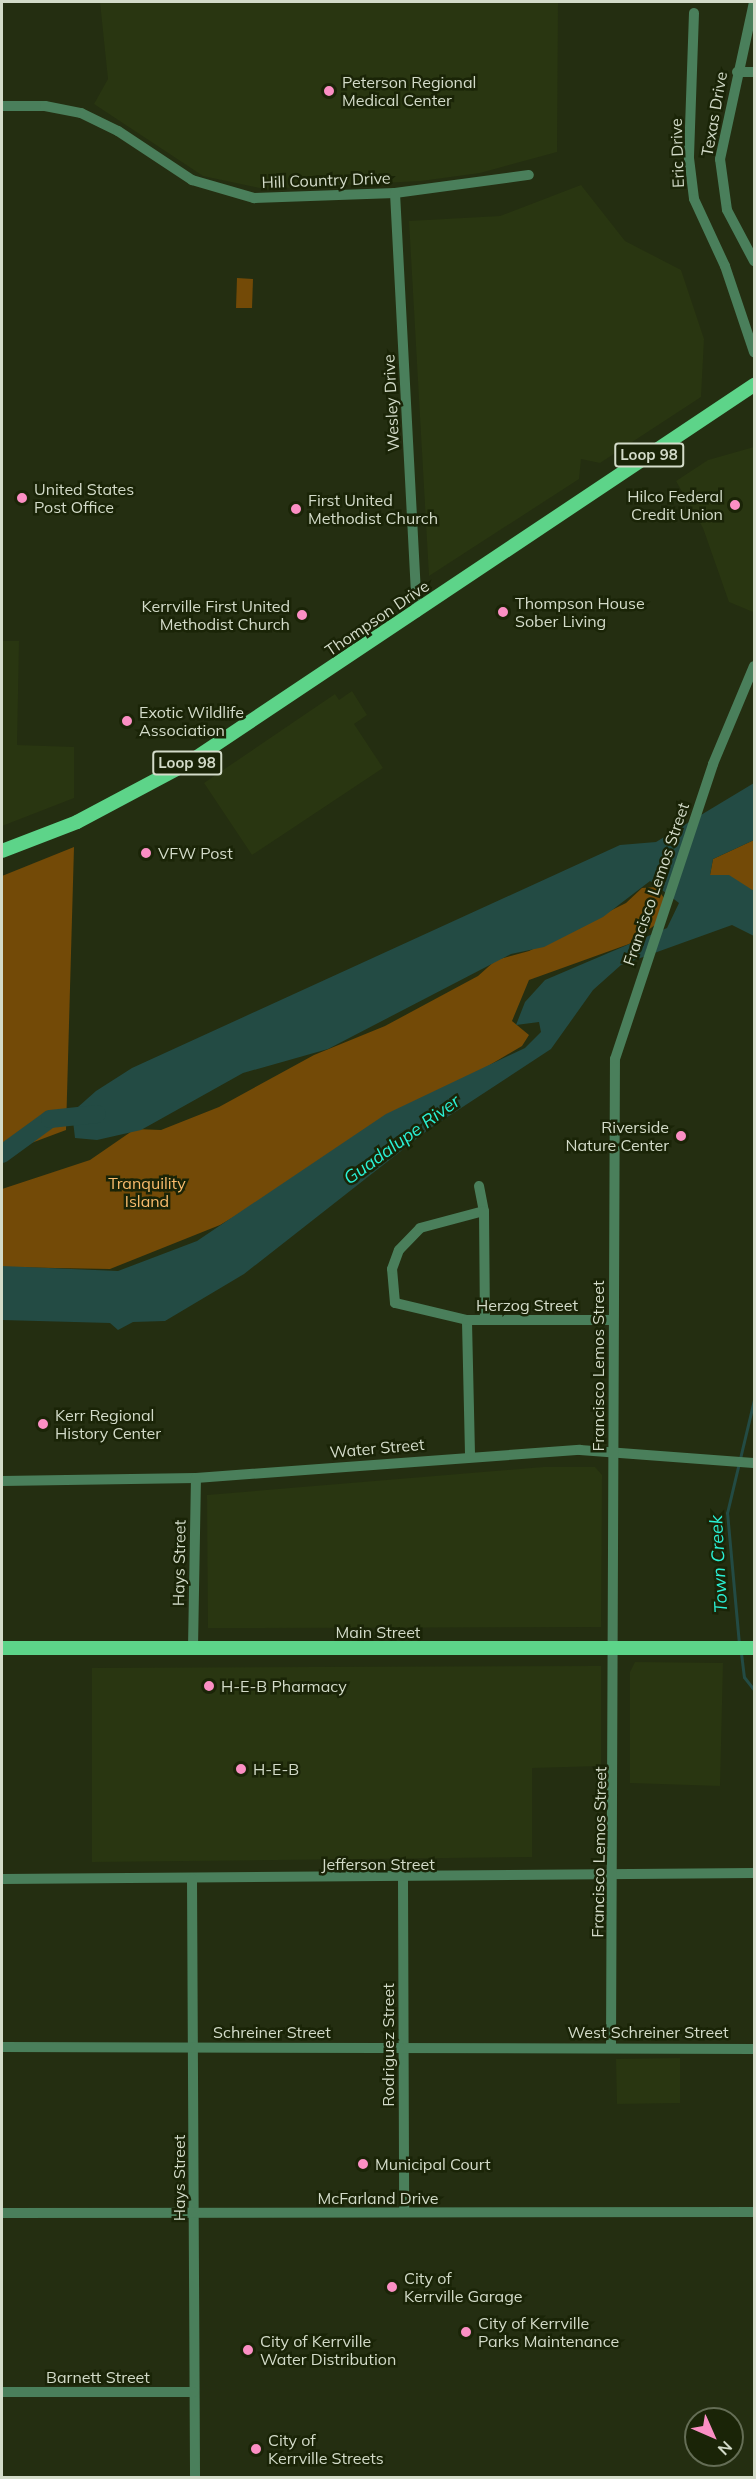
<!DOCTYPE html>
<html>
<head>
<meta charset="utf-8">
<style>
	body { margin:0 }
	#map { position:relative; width:756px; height:2479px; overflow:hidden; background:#242e11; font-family:Mulish,sans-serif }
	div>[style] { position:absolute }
	.built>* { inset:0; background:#293611 }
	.green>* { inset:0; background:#734a07 }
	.water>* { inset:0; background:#234b44 }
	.stream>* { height:3px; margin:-1.5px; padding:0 1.5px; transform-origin:1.5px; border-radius:1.5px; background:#234b44 }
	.river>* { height:18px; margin:-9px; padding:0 9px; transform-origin:9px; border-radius:9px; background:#234b44 }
	.minor>* { height:10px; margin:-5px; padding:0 5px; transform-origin:5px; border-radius:5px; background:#4a7f5b }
	.major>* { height:14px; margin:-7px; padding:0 7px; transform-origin:7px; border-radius:7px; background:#5dd489 }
	.dots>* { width:16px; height:16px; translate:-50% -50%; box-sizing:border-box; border:3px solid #1a2407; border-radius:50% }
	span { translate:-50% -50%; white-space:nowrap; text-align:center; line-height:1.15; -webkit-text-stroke:5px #1a2407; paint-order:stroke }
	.shield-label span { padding:2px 4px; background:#1a2407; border:2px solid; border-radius:4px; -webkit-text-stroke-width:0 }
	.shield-label { font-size:15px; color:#d3dbc9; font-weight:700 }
	.poi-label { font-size:16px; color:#d3dbc9 }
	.left { translate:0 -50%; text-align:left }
	.right { translate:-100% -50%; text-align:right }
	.street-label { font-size:16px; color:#d3dbc9 }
	.park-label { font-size:16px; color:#fabc6d }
	.water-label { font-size:18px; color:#2af1d6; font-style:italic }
	.frame { position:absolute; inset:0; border:3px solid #d3dbc9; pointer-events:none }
	.north { position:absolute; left:684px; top:2407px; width:60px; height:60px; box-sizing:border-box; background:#1a2407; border:2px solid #646d55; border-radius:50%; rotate:135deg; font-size:16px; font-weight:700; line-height:24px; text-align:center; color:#d3dbc9 }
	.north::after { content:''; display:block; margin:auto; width:21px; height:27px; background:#fb8fc4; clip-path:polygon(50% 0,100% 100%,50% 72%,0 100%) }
</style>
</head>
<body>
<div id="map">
	<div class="built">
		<i style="clip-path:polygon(100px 2px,558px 2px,557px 152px,480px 173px,421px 181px,264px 189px,203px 176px,94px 104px,108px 79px)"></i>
		<i style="clip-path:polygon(581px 185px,625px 241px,681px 270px,704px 339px,701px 397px,600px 463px,581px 459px,579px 479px,429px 576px,409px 221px,500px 216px)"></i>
		<i style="clip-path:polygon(754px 447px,754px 607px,753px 612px,729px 602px,703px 528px,676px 481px,708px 460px)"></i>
		<i style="clip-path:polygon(2px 641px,19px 641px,17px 745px,74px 747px,74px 798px,2px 826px)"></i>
		<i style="clip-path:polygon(352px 691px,367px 715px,354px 724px,383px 768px,252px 855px,204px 783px,335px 694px,339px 700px)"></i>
		<i style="clip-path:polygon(543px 1467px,595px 1467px,602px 1475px,601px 1627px,208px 1628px,207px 1495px)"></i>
		<i style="clip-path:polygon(635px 1662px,723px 1663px,720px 1786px,630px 1783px,630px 1672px)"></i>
		<i style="clip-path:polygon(601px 1666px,601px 1766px,532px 1768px,532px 1857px,92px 1862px,92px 1668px)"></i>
		<i style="clip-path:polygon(680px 2058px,680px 2103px,617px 2104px,616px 2059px)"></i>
	</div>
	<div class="green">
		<i style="clip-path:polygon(237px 278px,253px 279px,252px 308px,236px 308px)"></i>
		<i style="clip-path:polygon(754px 840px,754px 891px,710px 875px,713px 859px)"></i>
		<i style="clip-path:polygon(74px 847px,66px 1130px,2px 1154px,2px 876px)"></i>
		<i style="clip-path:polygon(656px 887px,664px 898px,655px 925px,629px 944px,529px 980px,512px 1021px,529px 1035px,522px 1046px,220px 1225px,110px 1269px,2px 1267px,2px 1189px,90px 1160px,135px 1129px,161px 1130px,219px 1107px,314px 1055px,385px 1026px,478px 976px,496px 960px,529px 951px,626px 903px,642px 888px)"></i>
	</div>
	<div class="water">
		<i style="clip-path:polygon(754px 783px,754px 840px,713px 859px,710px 875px,729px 875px,754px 891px,754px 936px,732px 925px,621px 965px,593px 990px,551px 1049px,429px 1129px,244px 1274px,165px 1321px,133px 1322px,118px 1330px,110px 1323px,2px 1320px,2px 1266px,118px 1271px,197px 1241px,386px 1114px,525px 1048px,541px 1032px,539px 1022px,516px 1025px,525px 1002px,545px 980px,667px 928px,679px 903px,650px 881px,603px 917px,544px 947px,511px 954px,328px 1049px,243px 1073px,141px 1130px,97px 1140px,75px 1138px,73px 1121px,78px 1107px,96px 1091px,132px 1068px,620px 845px,656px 842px)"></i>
	</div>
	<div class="stream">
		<i style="left:739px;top:1644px;width:132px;rotate:-95.2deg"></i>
		<i style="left:727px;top:1513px;width:116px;rotate:-76.6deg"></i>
		<i style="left:741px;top:1653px;width:24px;rotate:83deg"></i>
		<i style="left:744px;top:1677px;width:16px;rotate:52deg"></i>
	</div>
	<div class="river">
		<i style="left:2px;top:1154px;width:59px;rotate:-36.1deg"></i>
		<i style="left:50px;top:1119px;width:47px;rotate:-6.1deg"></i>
	</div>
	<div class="minor">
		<i style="left:754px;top:2px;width:161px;rotate:102.2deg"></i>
		<i style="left:720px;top:159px;width:51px;rotate:82.2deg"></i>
		<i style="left:727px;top:210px;width:58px;rotate:62.1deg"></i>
		<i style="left:694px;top:13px;width:145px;rotate:92deg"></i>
		<i style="left:689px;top:158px;width:41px;rotate:83deg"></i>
		<i style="left:694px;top:199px;width:74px;rotate:65.2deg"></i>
		<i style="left:725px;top:266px;width:91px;rotate:71.4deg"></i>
		<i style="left:737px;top:72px;width:17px"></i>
		<i style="left:2px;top:106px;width:43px"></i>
		<i style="left:45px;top:106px;width:37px;rotate:11deg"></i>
		<i style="left:81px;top:113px;width:41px;rotate:25.9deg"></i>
		<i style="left:118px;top:131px;width:89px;rotate:33.5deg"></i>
		<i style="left:192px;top:180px;width:65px;rotate:16.2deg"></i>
		<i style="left:254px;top:198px;width:141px;rotate:-2deg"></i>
		<i style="left:395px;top:193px;width:135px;rotate:-7.7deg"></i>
		<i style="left:395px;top:193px;width:420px;rotate:87deg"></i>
		<i style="left:479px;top:1186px;width:25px;rotate:79deg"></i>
		<i style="left:467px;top:1320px;width:74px;rotate:-166.7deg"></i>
		<i style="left:395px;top:1303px;width:34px;rotate:-95deg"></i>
		<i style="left:392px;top:1269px;width:20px;rotate:-70deg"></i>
		<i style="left:399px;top:1250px;width:30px;rotate:-46deg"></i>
		<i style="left:420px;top:1228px;width:66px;rotate:-14.9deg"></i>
		<i style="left:484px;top:1211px;width:109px;rotate:89.5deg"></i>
		<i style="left:470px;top:1454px;width:134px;rotate:-91.3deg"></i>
		<i style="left:467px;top:1320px;width:146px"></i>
		<i style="left:2px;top:1481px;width:194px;rotate:-0.9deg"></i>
		<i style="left:196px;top:1478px;width:385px;rotate:-4.2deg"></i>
		<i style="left:580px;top:1450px;width:174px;rotate:4.3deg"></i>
		<i style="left:193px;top:1648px;width:170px;rotate:-89deg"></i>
		<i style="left:403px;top:1878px;width:334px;rotate:89.8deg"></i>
		<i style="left:2px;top:1879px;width:752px;rotate:-0.46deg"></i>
		<i style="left:192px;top:1879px;width:599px;rotate:89.71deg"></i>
		<i style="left:2px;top:2047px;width:752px;rotate:0.15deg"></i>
		<i style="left:611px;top:2047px;width:988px;rotate:-89.77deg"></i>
		<i style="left:615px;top:1059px;width:311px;rotate:-71.6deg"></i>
		<i style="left:713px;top:764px;width:106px;rotate:-67.3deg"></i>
		<i style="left:2px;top:2213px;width:752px;rotate:-0.08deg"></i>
		<i style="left:2px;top:2392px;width:192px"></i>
	</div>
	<div class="major">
		<i style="left:2px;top:851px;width:80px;rotate:-21.1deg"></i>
		<i style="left:77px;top:822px;width:126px;rotate:-28deg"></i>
		<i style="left:188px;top:763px;width:681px;rotate:-33.74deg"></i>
		<i style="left:2px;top:1648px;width:752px"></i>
	</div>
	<div class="dots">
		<i style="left:329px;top:91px;background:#fb8fc4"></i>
		<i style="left:22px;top:498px;background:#fb8fc4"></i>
		<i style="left:735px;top:505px;background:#fb8fc4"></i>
		<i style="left:296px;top:509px;background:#fb8fc4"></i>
		<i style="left:503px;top:612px;background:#fb8fc4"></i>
		<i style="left:302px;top:615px;background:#fb8fc4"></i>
		<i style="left:127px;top:721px;background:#fb8fc4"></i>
		<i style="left:146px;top:853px;background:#fb8fc4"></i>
		<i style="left:681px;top:1136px;background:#fb8fc4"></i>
		<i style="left:43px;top:1424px;background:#fb8fc4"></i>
		<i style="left:209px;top:1686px;background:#fb8fc4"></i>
		<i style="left:241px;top:1769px;background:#fb8fc4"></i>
		<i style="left:363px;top:2164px;background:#fb8fc4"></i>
		<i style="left:392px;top:2287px;background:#fb8fc4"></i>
		<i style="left:466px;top:2332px;background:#fb8fc4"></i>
		<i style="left:248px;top:2350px;background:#fb8fc4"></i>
		<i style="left:256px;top:2449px;background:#fb8fc4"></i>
	</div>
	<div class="shield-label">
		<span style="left:649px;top:455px">Loop 98</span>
		<span style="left:187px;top:763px">Loop 98</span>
	</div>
	<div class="poi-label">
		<span class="left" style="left:342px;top:91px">Peterson Regional<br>Medical Center</span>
		<span class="left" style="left:34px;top:498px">United States<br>Post Office</span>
		<span class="right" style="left:723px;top:505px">Hilco Federal<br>Credit Union</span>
		<span class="left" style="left:308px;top:509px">First United<br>Methodist Church</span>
		<span class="left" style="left:515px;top:612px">Thompson House<br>Sober Living</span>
		<span class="right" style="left:290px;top:615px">Kerrville First United<br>Methodist Church</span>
		<span class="left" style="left:139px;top:721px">Exotic Wildlife<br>Association</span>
		<span class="left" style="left:158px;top:853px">VFW Post</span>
		<span class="right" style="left:669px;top:1136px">Riverside<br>Nature Center</span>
		<span class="left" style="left:55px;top:1424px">Kerr Regional<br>History Center</span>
		<span class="left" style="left:221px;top:1686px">H-E-B Pharmacy</span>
		<span class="left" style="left:253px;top:1769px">H-E-B</span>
		<span class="left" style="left:375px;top:2164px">Municipal Court</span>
		<span class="left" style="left:404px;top:2287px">City of<br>Kerrville Garage</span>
		<span class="left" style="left:478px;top:2332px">City of Kerrville<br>Parks Maintenance</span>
		<span class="left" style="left:260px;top:2350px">City of Kerrville<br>Water Distribution</span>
		<span class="left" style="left:268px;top:2449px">City of<br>Kerrville Streets</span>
	</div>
	<div class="street-label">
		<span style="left:714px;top:114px;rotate:-80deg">Texas Drive</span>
		<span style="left:677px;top:153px;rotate:-92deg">Eric Drive</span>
		<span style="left:326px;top:180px;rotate:-2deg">Hill Country Drive</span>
		<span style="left:391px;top:403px;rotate:-93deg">Wesley Drive</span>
		<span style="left:377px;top:618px;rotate:-34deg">Thompson Drive</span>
		<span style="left:656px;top:884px;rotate:-71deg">Francisco Lemos Street</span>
		<span style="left:527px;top:1305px">Herzog Street</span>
		<span style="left:598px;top:1366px;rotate:-90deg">Francisco Lemos Street</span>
		<span style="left:377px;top:1448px;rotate:-5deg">Water Street</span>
		<span style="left:179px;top:1563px;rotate:-89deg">Hays Street</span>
		<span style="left:378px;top:1632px">Main Street</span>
		<span style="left:599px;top:1852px;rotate:-89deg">Francisco Lemos Street</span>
		<span style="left:378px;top:1864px">Jefferson Street</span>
		<span style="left:272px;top:2032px">Schreiner Street</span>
		<span style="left:648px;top:2032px">West Schreiner Street</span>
		<span style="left:388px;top:2045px;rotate:-90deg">Rodriguez Street</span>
		<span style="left:179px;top:2178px;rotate:-90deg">Hays Street</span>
		<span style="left:378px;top:2198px">McFarland Drive</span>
		<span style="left:98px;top:2377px">Barnett Street</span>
	</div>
	<div class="park-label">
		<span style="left:147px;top:1192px">Tranquility<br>Island</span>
	</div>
	<div class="water-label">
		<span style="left:402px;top:1140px;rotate:-36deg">Guadalupe River</span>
		<span style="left:719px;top:1564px;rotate:-93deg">Town Creek</span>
	</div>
	<div class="frame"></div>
	<div class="north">N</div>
</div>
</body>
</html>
